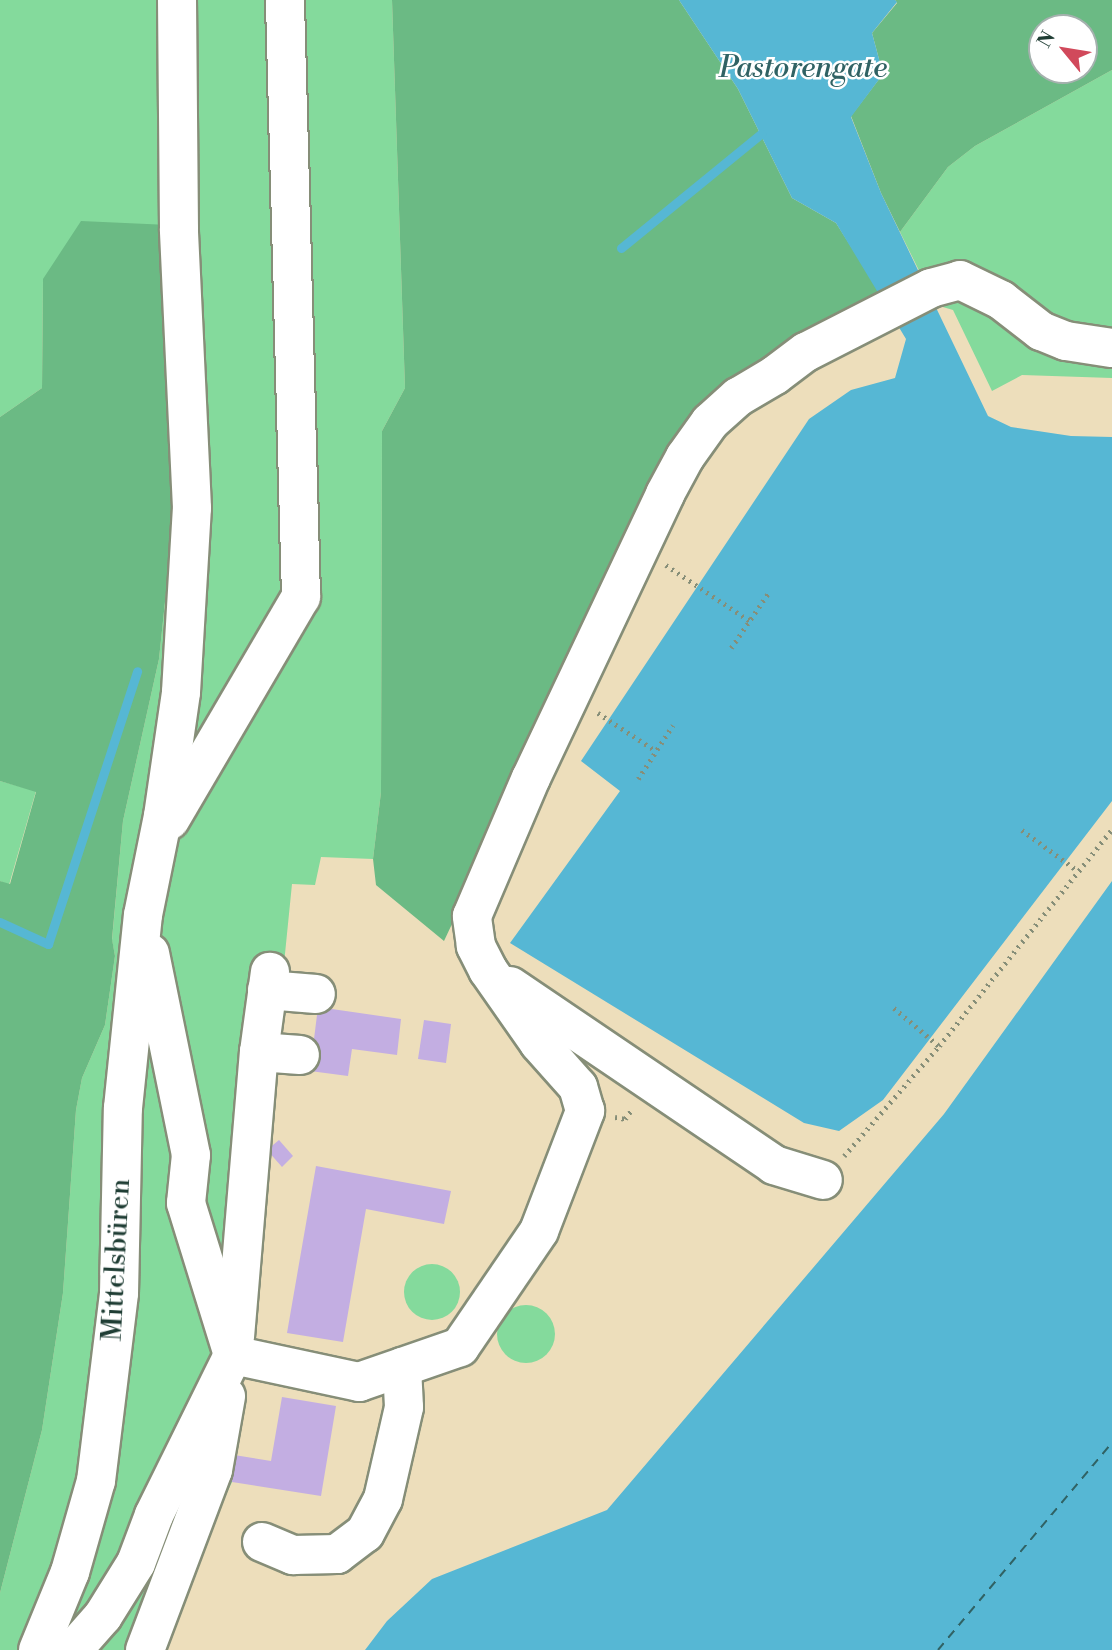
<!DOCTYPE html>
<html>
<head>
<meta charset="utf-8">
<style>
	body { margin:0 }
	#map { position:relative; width:1112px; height:1650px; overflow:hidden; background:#eddebb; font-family:"Libre Bodoni",serif }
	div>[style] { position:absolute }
	.green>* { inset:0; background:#84da9c }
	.round { border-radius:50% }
	.forest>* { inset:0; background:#6bba84 }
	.water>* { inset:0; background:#56b7d4 }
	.stream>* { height:9px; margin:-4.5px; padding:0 4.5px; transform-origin:4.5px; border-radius:4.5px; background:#56b7d4 }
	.ferry>* { height:2px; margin-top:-1px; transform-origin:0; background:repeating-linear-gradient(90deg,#306264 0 9px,transparent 0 16px) }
	.building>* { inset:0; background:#c3aee2 }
	.path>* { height:4.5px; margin-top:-2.25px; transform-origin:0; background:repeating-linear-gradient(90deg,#868e78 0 2px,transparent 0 7px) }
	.roads { filter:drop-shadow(2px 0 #868e78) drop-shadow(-2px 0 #868e78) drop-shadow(0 2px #868e78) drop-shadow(0 -2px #868e78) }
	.minor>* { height:38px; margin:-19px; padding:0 19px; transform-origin:19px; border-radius:19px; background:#fff }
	span { translate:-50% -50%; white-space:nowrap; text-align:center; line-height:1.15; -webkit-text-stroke:5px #fff; paint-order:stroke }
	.street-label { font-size:28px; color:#1f3d34 }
	.water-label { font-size:30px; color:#306264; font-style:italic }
	.north { position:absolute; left:1028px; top:14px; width:70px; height:70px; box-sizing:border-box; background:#fff; border:2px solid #a5b1ae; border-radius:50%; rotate:300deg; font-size:19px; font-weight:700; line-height:28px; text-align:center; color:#1f3d34 }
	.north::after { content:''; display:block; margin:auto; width:24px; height:32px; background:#d1495b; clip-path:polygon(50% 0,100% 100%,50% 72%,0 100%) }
</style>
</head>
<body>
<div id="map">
	<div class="green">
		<i style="clip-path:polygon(0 0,392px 0,405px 388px,382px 431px,381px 792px,373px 859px,321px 857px,315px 885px,292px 884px,232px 1482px,177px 1599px,159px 1650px,0 1650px,0 1593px,42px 1430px,63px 1293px,76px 1110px,82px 1078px,105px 1025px,115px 956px,112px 940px,123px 821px,159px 659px,175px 507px,43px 279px,42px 388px,0 417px)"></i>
		<i style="clip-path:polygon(1112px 70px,1112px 378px,1022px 375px,992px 391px,953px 310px,936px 305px,900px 232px,948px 167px,975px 146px)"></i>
		<i style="clip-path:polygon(0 781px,36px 791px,9px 885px,0 881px)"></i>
		<i class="round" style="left:404px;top:1264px;width:56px;height:56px"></i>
		<i class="round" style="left:497px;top:1305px;width:58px;height:58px"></i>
	</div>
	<div class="forest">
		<i style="clip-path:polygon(392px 0,679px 0,738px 89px,792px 198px,836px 223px,883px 297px,715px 399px,557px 700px,444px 941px,376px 885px,373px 859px,381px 792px,382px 431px,405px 388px)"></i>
		<i style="clip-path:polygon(evenodd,895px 0,1112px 0,1112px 70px,975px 146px,948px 167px,900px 232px,881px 193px,851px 116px,883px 74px,872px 33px,897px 3px,895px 0,1042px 28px,1084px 28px,1084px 70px,1042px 70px,1042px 28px)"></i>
		<i style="clip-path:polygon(81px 221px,169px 225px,175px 507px,159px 659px,123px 821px,112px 939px,115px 956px,105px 1025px,82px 1078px,76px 1110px,63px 1293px,42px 1430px,0 1593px,0 881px,10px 884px,36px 792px,0 781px,0 417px,42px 388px,43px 279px)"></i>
	</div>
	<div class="water">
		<i style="clip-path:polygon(679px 0,895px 0,897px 2px,872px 33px,883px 74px,851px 117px,881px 193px,988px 416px,1011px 427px,1071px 436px,1112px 437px,1112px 801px,883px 1100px,839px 1131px,804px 1123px,510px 943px,620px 791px,581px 761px,809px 419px,851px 390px,895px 378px,906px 339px,836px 223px,792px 198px,738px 89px)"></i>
		<i style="clip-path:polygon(1112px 881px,1112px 1650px,365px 1650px,387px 1621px,432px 1579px,607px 1510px,944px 1114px)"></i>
	</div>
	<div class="stream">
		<i style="left:621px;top:248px;width:181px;rotate:-39.2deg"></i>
		<i style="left:0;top:922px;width:53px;rotate:24.6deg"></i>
		<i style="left:48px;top:944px;width:287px;rotate:-71.9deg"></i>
	</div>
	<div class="ferry">
		<i style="left:938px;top:1650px;width:270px;rotate:-50deg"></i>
	</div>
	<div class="building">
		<i style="clip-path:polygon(318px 1007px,401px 1019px,397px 1055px,352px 1049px,348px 1076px,310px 1071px)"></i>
		<i style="clip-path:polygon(424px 1020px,451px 1024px,446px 1063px,418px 1059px)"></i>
		<i style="clip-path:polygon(279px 1140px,293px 1156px,282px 1167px,267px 1150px)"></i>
		<i style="clip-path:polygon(316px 1166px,451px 1191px,444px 1224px,366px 1209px,343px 1342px,287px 1333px)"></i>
		<i style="clip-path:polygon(282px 1397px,336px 1406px,321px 1496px,232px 1482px,234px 1455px,271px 1461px)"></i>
	</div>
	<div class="path">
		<i style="left:666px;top:565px;width:101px;rotate:33.7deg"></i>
		<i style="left:731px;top:648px;width:68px;rotate:-55.8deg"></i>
		<i style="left:598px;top:713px;width:69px;rotate:33.2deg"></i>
		<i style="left:638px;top:779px;width:64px;rotate:-57.1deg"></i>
		<i style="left:1022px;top:830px;width:69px;rotate:36.2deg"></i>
		<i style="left:894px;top:1008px;width:59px;rotate:40.2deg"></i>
		<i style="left:615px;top:1117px;width:10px;rotate:11deg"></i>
		<i style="left:625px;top:1119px;width:12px;rotate:-55deg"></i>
		<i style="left:844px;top:1156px;width:145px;rotate:-49.2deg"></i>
		<i style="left:939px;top:1046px;width:278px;rotate:-51.4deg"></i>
	</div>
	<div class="roads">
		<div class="minor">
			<i style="left:170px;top:820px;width:259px;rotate:-59.6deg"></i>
			<i style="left:301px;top:597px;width:597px;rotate:-91.54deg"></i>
			<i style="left:510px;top:986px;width:319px;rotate:34.1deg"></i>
			<i style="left:774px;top:1165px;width:51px;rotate:17deg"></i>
			<i style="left:267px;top:990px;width:49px;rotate:4.7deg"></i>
			<i style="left:259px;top:1052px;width:41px;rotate:4.2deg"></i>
			<i style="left:235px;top:1337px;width:286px;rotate:-85.2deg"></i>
			<i style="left:259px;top:1052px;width:81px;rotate:-82.2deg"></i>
			<i style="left:233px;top:1355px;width:129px;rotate:12.1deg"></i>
			<i style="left:359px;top:1382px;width:107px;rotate:-19.1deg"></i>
			<i style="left:460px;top:1347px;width:140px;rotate:-55.7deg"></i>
			<i style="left:539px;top:1231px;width:129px;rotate:-69deg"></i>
			<i style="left:585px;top:1111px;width:25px;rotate:-106deg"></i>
			<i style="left:578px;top:1087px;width:59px;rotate:-131.6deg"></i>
			<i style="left:539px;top:1043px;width:89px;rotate:-124.9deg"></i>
			<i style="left:488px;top:970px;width:27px;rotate:-117deg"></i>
			<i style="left:476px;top:946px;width:30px;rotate:-98deg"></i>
			<i style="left:472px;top:916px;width:150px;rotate:-66.9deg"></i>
			<i style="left:531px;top:778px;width:314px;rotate:-64.7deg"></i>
			<i style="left:665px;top:494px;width:42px;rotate:-61.6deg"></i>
			<i style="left:685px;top:457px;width:43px;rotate:-54.5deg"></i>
			<i style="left:710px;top:422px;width:38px;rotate:-42deg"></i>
			<i style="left:738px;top:397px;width:43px;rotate:-30.7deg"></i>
			<i style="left:775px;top:375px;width:39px;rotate:-37deg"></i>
			<i style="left:806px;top:352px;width:140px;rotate:-27.1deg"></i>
			<i style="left:931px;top:288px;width:30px;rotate:-15deg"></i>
			<i style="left:960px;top:280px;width:46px;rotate:26deg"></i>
			<i style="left:1001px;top:300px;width:51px;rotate:37.8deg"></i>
			<i style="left:1041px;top:331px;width:27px;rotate:22deg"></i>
			<i style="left:1066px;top:341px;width:47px;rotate:8.7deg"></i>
			<i style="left:262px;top:1542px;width:34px;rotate:23deg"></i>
			<i style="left:293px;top:1555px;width:44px;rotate:-1.3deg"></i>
			<i style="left:337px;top:1554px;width:35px;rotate:-37deg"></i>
			<i style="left:365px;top:1533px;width:38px;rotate:-62deg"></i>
			<i style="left:383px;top:1499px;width:94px;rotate:-77.1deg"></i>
			<i style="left:404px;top:1407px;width:40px;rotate:-92.9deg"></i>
			<i style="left:38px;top:1650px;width:84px;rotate:-67.7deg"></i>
			<i style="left:70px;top:1572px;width:95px;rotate:-74.1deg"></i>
			<i style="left:96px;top:1481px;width:189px;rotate:-83deg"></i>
			<i style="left:119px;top:1293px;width:185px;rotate:-88.8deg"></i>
			<i style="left:123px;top:1108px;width:194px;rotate:-84.1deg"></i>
			<i style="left:143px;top:915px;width:101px;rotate:-78.6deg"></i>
			<i style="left:163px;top:816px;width:125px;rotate:-81.7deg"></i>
			<i style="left:181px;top:692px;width:184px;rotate:-86.6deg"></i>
			<i style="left:192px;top:508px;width:279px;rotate:-92.7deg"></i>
			<i style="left:179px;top:229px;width:229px;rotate:-90.5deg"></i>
			<i style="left:73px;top:1650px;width:45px;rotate:-48.6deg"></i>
			<i style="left:103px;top:1616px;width:62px;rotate:-58.1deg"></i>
			<i style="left:136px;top:1563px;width:51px;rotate:-69.4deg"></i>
			<i style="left:154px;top:1515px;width:178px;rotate:-63.7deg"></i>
			<i style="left:233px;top:1355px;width:159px;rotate:-107.2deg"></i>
			<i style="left:186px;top:1203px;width:48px;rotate:-84.1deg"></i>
			<i style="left:191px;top:1155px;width:206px;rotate:-101.5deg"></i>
			<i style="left:145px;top:1650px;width:192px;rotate:-69.3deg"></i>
			<i style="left:213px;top:1470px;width:75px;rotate:-80deg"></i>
		</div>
	</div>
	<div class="street-label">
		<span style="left:117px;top:1260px;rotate:-87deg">Mittelsbüren</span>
	</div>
	<div class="water-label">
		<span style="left:803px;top:68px">Pastorengate</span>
	</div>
	<div class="north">N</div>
</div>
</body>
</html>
